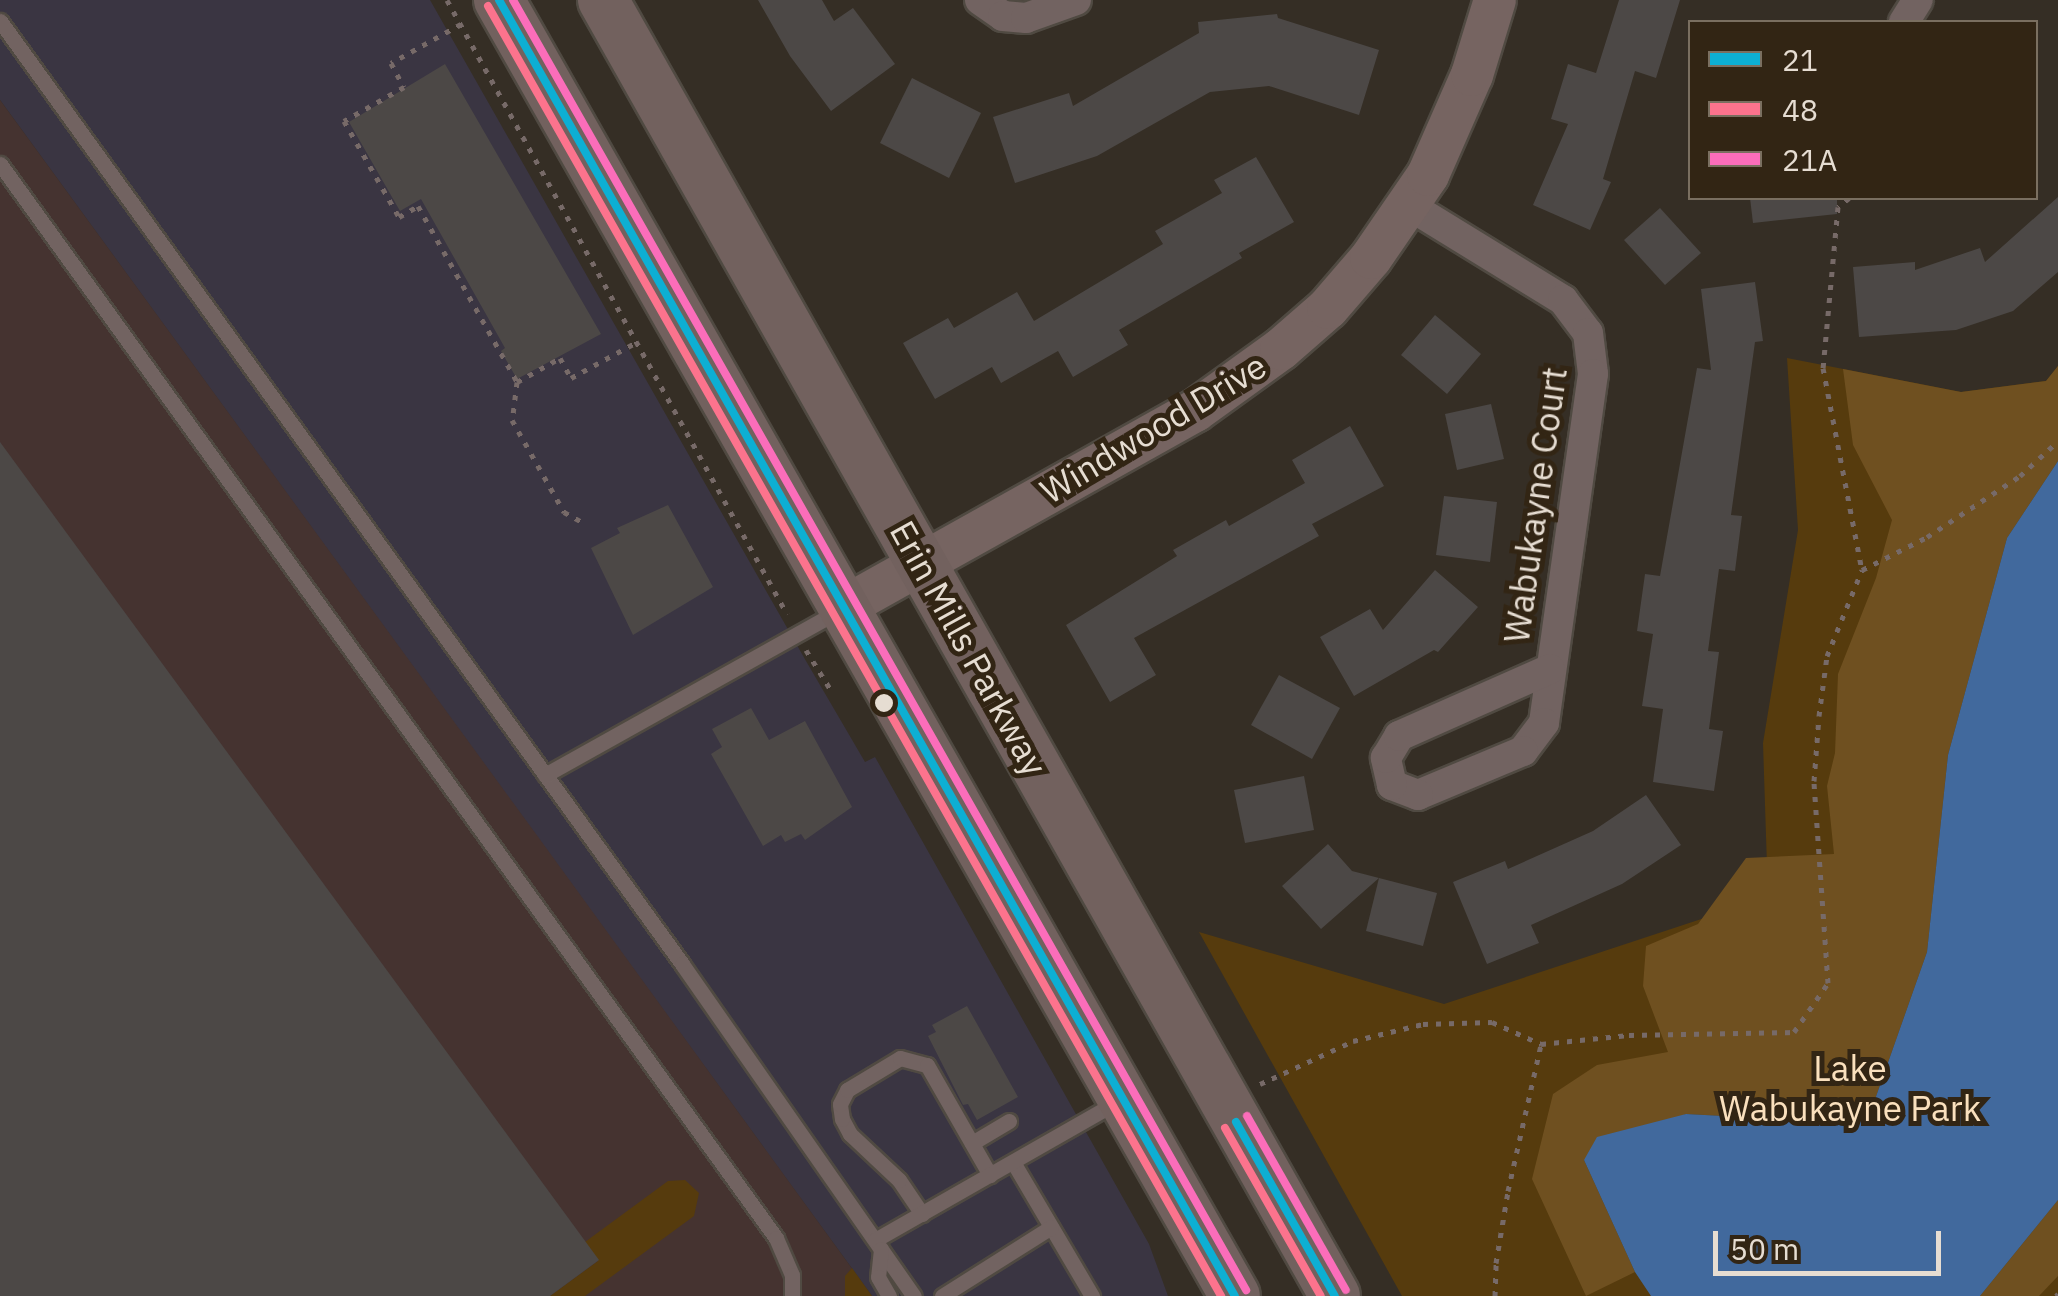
<!DOCTYPE html>
<html>
<head>
<meta charset="utf-8">
<style>
	body { margin:0 }
	#map { position:relative; width:2058px; height:1296px; overflow:hidden; background:#352e25; font-family:"IBM Plex Sans",sans-serif }
	div>[style] { position:absolute }
	.commercial>* { inset:0; background:#3a3542 }
	.industrial>* { inset:0; background:#453330 }
	.green>* { inset:0; background:#563b0d }
	.forest>* { inset:0; background:#6f5020 }
	.water>* { inset:0; background:#41699d }
	.building>* { inset:0; background:#4c4846 }
	.path>* { height:5px; margin-top:-2.5px; transform-origin:0; background:repeating-linear-gradient(90deg,#776a68 0 5px,transparent 0 13px) }
	.roads { filter:drop-shadow(2px 0 #504a42) drop-shadow(-2px 0 #504a42) drop-shadow(0 2px #504a42) drop-shadow(0 -2px #504a42) }
	.lane>* { height:15px; margin:-7.5px; padding:0 7.5px; transform-origin:7.5px; border-radius:7.5px; background:#726361 }
	.street>* { height:30px; margin:-15px; padding:0 15px; transform-origin:15px; border-radius:15px; background:#726361 }
	.secondary>* { height:42px; margin:-21px; padding:0 21px; transform-origin:21px; border-radius:21px; background:#766461 }
	.primary>* { height:50px; margin:-25px; padding:0 25px; transform-origin:25px; border-radius:25px; background:#72615e }
	.bus-1>* { height:8px; margin:-4px; padding:0 4px; transform-origin:4px; border-radius:4px; background:#0dafd3 }
	.bus-2>* { height:8px; margin:-4px; padding:0 4px; transform-origin:4px; border-radius:4px; background:#fc738d }
	.bus-3>* { height:8px; margin:-4px; padding:0 4px; transform-origin:4px; border-radius:4px; background:#fb6dba }
	.dots>* { width:28px; height:28px; translate:-50% -50%; box-sizing:border-box; border:5px solid #322514; border-radius:50% }
	span { translate:-50% -50%; white-space:nowrap; text-align:center; line-height:1.15; -webkit-text-stroke:10px #322514; paint-order:stroke }
	.street-label { font-size:35px; color:#e6ddd2 }
	.park-label { font-size:35px; color:#fae0bd }
	.legend { position:absolute; left:1688px; top:20px; width:350px; height:180px; box-sizing:border-box; background:#322514; border:2px solid #7a6f60; margin:0; padding:12px 18px; list-style:none; font-size:30px; color:#e6ddd2 }
	.legend li { display:flex; align-items:center; gap:20px; height:50px }
	.legend b { width:50px; border:2px solid #7a6f60 }
	.scale { position:absolute; left:1713px; top:1231px; width:228px; height:45px; box-sizing:border-box; border:5px solid #e6ddd2; border-top:0; padding-left:12px; font-size:30px; line-height:35px; white-space:nowrap; color:#e6ddd2; -webkit-text-stroke:8px #322514; paint-order:stroke }
</style>
</head>
<body>
<div id="map">
	<div class="commercial">
		<i style="clip-path:polygon(0 0,430px 0,806px 661px,865px 762px,875px 757px,1149px 1244px,1168px 1296px,872px 1296px,0 100px)"></i>
	</div>
	<div class="industrial">
		<i style="clip-path:polygon(0 100px,536px 834px,872px 1296px,0 1296px)"></i>
	</div>
	<div class="green">
		<i style="clip-path:polygon(1787px 358px,1961px 392px,2046px 381px,2058px 366px,2058px 1296px,1402px 1296px,1199px 932px,1444px 1004px,1768px 897px,1763px 743px,1798px 530px)"></i>
		<i style="clip-path:polygon(685px 1180px,699px 1193px,694px 1216px,585px 1296px,550px 1296px,598px 1261px,585px 1242px,668px 1181px)"></i>
		<i style="clip-path:polygon(852px 1268px,872px 1296px,845px 1296px,845px 1276px)"></i>
	</div>
	<div class="forest">
		<i style="clip-path:polygon(2058px 366px,2058px 461px,2007px 538px,1948px 755px,1927px 952px,1873px 1105px,1839px 1122px,1686px 1114px,1584px 1160px,1635px 1272px,1586px 1296px,1532px 1179px,1553px 1094px,1597px 1065px,1668px 1052px,1643px 986px,1646px 946px,1698px 924px,1746px 858px,1834px 854px,1827px 786px,1835px 753px,1838px 674px,1876px 578px,1892px 520px,1853px 445px,1843px 369px,1961px 392px,2046px 381px)"></i>
		<i style="clip-path:polygon(2058px 1200px,2058px 1276px,2039px 1296px,1980px 1296px)"></i>
	</div>
	<div class="water">
		<i style="clip-path:polygon(2058px 461px,2058px 1200px,1980px 1296px,1651px 1296px,1635px 1272px,1584px 1160px,1597px 1137px,1686px 1114px,1839px 1122px,1873px 1105px,1927px 952px,1948px 755px,2007px 538px)"></i>
	</div>
	<div class="building">
		<i style="clip-path:polygon(758px 0,822px 0,834px 21px,853px 8px,895px 64px,831px 111px,790px 56px)"></i>
		<i style="clip-path:polygon(1619px 0,1680px 0,1656px 78px,1635px 71px,1603px 179px,1611px 182px,1590px 230px,1533px 205px,1568px 124px,1551px 119px,1568px 64px,1596px 73px)"></i>
		<i style="clip-path:polygon(1277px 14px,1278px 18px,1379px 50px,1359px 115px,1269px 86px,1210px 92px,1097px 156px,1015px 183px,993px 117px,1069px 93px,1073px 106px,1199px 33px,1198px 22px)"></i>
		<i style="clip-path:polygon(445px 64px,601px 334px,517px 379px,501px 351px,505px 348px,421px 199px,400px 211px,349px 122px)"></i>
		<i style="clip-path:polygon(912px 78px,981px 113px,949px 178px,880px 143px)"></i>
		<i style="clip-path:polygon(1256px 157px,1294px 222px,1239px 253px,1242px 258px,1119px 330px,1128px 345px,1073px 377px,1058px 351px,1001px 383px,992px 367px,935px 399px,903px 343px,948px 318px,954px 328px,1017px 292px,1034px 321px,1163px 244px,1155px 231px,1222px 193px,1214px 180px)"></i>
		<i style="clip-path:polygon(2058px 197px,2058px 272px,2013px 311px,1956px 330px,1859px 337px,1853px 267px,1915px 262px,1915px 270px,1980px 248px,1985px 262px)"></i>
		<i style="clip-path:polygon(1750px 198px,1837px 198px,1837px 214px,1753px 223px)"></i>
		<i style="clip-path:polygon(1660px 208px,1701px 253px,1665px 285px,1624px 240px)"></i>
		<i style="clip-path:polygon(1755px 282px,1763px 341px,1755px 342px,1731px 515px,1742px 516px,1735px 571px,1719px 569px,1708px 651px,1719px 652px,1709px 729px,1723px 731px,1714px 791px,1653px 782px,1663px 709px,1642px 706px,1653px 634px,1637px 631px,1645px 574px,1660px 576px,1697px 368px,1711px 370px,1701px 289px)"></i>
		<i style="clip-path:polygon(1435px 315px,1481px 354px,1447px 394px,1401px 355px)"></i>
		<i style="clip-path:polygon(1491px 404px,1504px 459px,1457px 470px,1445px 414px)"></i>
		<i style="clip-path:polygon(1350px 426px,1384px 486px,1312px 524px,1319px 536px,1134px 638px,1156px 675px,1110px 702px,1066px 625px,1177px 556px,1173px 550px,1226px 520px,1229px 526px,1305px 483px,1292px 460px)"></i>
		<i style="clip-path:polygon(0 442px,599px 1260px,550px 1296px,0 1296px)"></i>
		<i style="clip-path:polygon(1444px 496px,1497px 502px,1490px 562px,1436px 555px)"></i>
		<i style="clip-path:polygon(668px 505px,713px 587px,633px 635px,591px 548px,620px 533px,617px 528px)"></i>
		<i style="clip-path:polygon(1435px 570px,1478px 607px,1438px 652px,1434px 650px,1354px 696px,1320px 637px,1370px 609px,1383px 630px)"></i>
		<i style="clip-path:polygon(1279px 675px,1340px 708px,1312px 759px,1251px 725px)"></i>
		<i style="clip-path:polygon(751px 708px,769px 740px,805px 721px,852px 807px,805px 840px,801px 834px,785px 842px,781px 835px,763px 846px,711px 754px,722px 747px,712px 729px)"></i>
		<i style="clip-path:polygon(1304px 776px,1314px 830px,1245px 843px,1234px 790px)"></i>
		<i style="clip-path:polygon(1646px 795px,1681px 845px,1622px 884px,1531px 925px,1539px 943px,1487px 964px,1453px 882px,1505px 861px,1508px 869px,1593px 831px)"></i>
		<i style="clip-path:polygon(1328px 844px,1352px 871px,1379px 878px,1321px 929px,1282px 886px)"></i>
		<i style="clip-path:polygon(1379px 878px,1437px 893px,1423px 946px,1366px 931px)"></i>
		<i style="clip-path:polygon(967px 1006px,1018px 1097px,977px 1120px,968px 1104px,963px 1105px,928px 1036px,936px 1032px,932px 1025px)"></i>
	</div>
	<div class="path">
		<i style="left:447px;top:0;width:702px;rotate:61.02deg"></i>
		<i style="left:461px;top:24px;width:80px;rotate:150.9deg"></i>
		<i style="left:391px;top:63px;width:27px;rotate:62deg"></i>
		<i style="left:404px;top:87px;width:69px;rotate:150.5deg"></i>
		<i style="left:344px;top:121px;width:111px;rotate:60.2deg"></i>
		<i style="left:399px;top:217px;width:22px;rotate:-30deg"></i>
		<i style="left:418px;top:206px;width:202px;rotate:60.6deg"></i>
		<i style="left:517px;top:382px;width:49px;rotate:-29.2deg"></i>
		<i style="left:560px;top:358px;width:23px;rotate:61deg"></i>
		<i style="left:571px;top:378px;width:73px;rotate:-28.7deg"></i>
		<i style="left:1849px;top:198px;width:14px;rotate:141deg"></i>
		<i style="left:1838px;top:207px;width:162px;rotate:95.3deg"></i>
		<i style="left:1823px;top:368px;width:206px;rotate:79.1deg"></i>
		<i style="left:517px;top:382px;width:38px;rotate:97deg"></i>
		<i style="left:512px;top:420px;width:106px;rotate:60.5deg"></i>
		<i style="left:564px;top:512px;width:23px;rotate:29deg"></i>
		<i style="left:806px;top:650px;width:49px;rotate:58.2deg"></i>
		<i style="left:1541px;top:1044px;width:88px;rotate:-5.8deg"></i>
		<i style="left:1629px;top:1035px;width:165px;rotate:-1deg"></i>
		<i style="left:1794px;top:1032px;width:60px;rotate:-55.2deg"></i>
		<i style="left:1828px;top:983px;width:202px;rotate:-94deg"></i>
		<i style="left:1814px;top:781px;width:65px;rotate:-85.6deg"></i>
		<i style="left:1819px;top:716px;width:61px;rotate:-82.4deg"></i>
		<i style="left:1827px;top:656px;width:93px;rotate:-67.9deg"></i>
		<i style="left:1862px;top:570px;width:73px;rotate:-26.9deg"></i>
		<i style="left:1927px;top:537px;width:111px;rotate:-33.3deg"></i>
		<i style="left:2020px;top:476px;width:52px;rotate:-42.6deg"></i>
		<i style="left:1260px;top:1084px;width:102px;rotate:-24.8deg"></i>
		<i style="left:1353px;top:1041px;width:72px;rotate:-13.7deg"></i>
		<i style="left:1423px;top:1024px;width:69px;rotate:-1.7deg"></i>
		<i style="left:1492px;top:1022px;width:54px;rotate:24.2deg"></i>
		<i style="left:1495px;top:1296px;width:33px;rotate:-88deg"></i>
		<i style="left:1496px;top:1263px;width:73px;rotate:-80.5deg"></i>
		<i style="left:1508px;top:1191px;width:151px;rotate:-77.3deg"></i>
		<i style="left:2056px;top:1296px;width:3px;rotate:-45deg"></i>
	</div>
	<div class="roads">
		<div class="lane">
			<i style="left:0;top:21px;width:1164px;rotate:54.12deg"></i>
			<i style="left:682px;top:964px;width:405px;rotate:55.1deg"></i>
			<i style="left:0;top:164px;width:1325px;rotate:54.15deg"></i>
			<i style="left:776px;top:1238px;width:40px;rotate:66.6deg"></i>
			<i style="left:792px;top:1275px;width:21px;rotate:90deg"></i>
			<i style="left:545px;top:775px;width:336px;rotate:-29.2deg"></i>
			<i style="left:972px;top:1143px;width:43px;rotate:-30.7deg"></i>
			<i style="left:1013px;top:1162px;width:156px;rotate:59.5deg"></i>
			<i style="left:922px;top:1214px;width:41px;rotate:-124.1deg"></i>
			<i style="left:899px;top:1180px;width:67px;rotate:-136.8deg"></i>
			<i style="left:850px;top:1134px;width:17px;rotate:-118deg"></i>
			<i style="left:842px;top:1119px;width:15px;rotate:-98deg"></i>
			<i style="left:840px;top:1104px;width:16px;rotate:-63deg"></i>
			<i style="left:847px;top:1090px;width:62px;rotate:-31.1deg"></i>
			<i style="left:900px;top:1058px;width:28px;rotate:15deg"></i>
			<i style="left:927px;top:1065px;width:127px;rotate:60.2deg"></i>
			<i style="left:875px;top:1240px;width:281px;rotate:-29.7deg"></i>
			<i style="left:881px;top:1249px;width:28px;rotate:96deg"></i>
			<i style="left:878px;top:1277px;width:22px;rotate:60deg"></i>
			<i style="left:942px;top:1296px;width:129px;rotate:-32.3deg"></i>
		</div>
		<div class="street">
			<i style="left:980px;top:0;width:28px;rotate:35deg"></i>
			<i style="left:1003px;top:16px;width:23px;rotate:5deg"></i>
			<i style="left:1026px;top:18px;width:53px;rotate:-19.8deg"></i>
			<i style="left:1904px;top:22px;width:26px;rotate:-58deg"></i>
			<i style="left:1410px;top:206px;width:180px;rotate:31.6deg"></i>
			<i style="left:1563px;top:300px;width:41px;rotate:52.9deg"></i>
			<i style="left:1588px;top:333px;width:41px;rotate:83deg"></i>
			<i style="left:1593px;top:374px;width:352px;rotate:98deg"></i>
			<i style="left:1544px;top:723px;width:35px;rotate:127deg"></i>
			<i style="left:1523px;top:751px;width:114px;rotate:157.3deg"></i>
			<i style="left:1418px;top:795px;width:28px;rotate:-159deg"></i>
			<i style="left:1392px;top:785px;width:28px;rotate:-103deg"></i>
			<i style="left:1386px;top:758px;width:26px;rotate:-59deg"></i>
			<i style="left:1399px;top:736px;width:165px;rotate:-23.9deg"></i>
		</div>
		<div class="secondary">
			<i style="left:844px;top:607px;width:402px;rotate:-29.2deg"></i>
			<i style="left:1195px;top:411px;width:106px;rotate:-35.8deg"></i>
			<i style="left:1281px;top:349px;width:62px;rotate:-41.1deg"></i>
			<i style="left:1328px;top:308px;width:66px;rotate:-49.3deg"></i>
			<i style="left:1371px;top:258px;width:101px;rotate:-55.5deg"></i>
			<i style="left:1428px;top:175px;width:109px;rotate:-66.3deg"></i>
			<i style="left:1472px;top:75px;width:78px;rotate:-73deg"></i>
		</div>
		<div class="primary">
			<i style="left:499px;top:0;width:1490px;rotate:60.41deg"></i>
			<i style="left:603px;top:0;width:1488px;rotate:60.54deg"></i>
		</div>
	</div>
	<div class="bus-1">
		<i style="left:499px;top:0;width:1490px;rotate:60.41deg"></i>
		<i style="left:1236px;top:1122px;width:200px;rotate:60.4deg"></i>
	</div>
	<div class="bus-2">
		<i style="left:488px;top:6px;width:1484px;rotate:60.39deg"></i>
		<i style="left:1225px;top:1128px;width:193px;rotate:60.3deg"></i>
	</div>
	<div class="bus-3">
		<i style="left:513px;top:0;width:1484px;rotate:60.39deg"></i>
		<i style="left:1247px;top:1116px;width:200px;rotate:60.4deg"></i>
	</div>
	<div class="dots">
		<i style="left:884px;top:703px;background:#e6ddd2"></i>
	</div>
	<div class="street-label">
		<span style="left:1153px;top:428px;rotate:-31deg">Windwood Drive</span>
		<span style="left:1535px;top:505px;rotate:-82deg">Wabukayne Court</span>
		<span style="left:969px;top:648px;rotate:61deg">Erin Mills Parkway</span>
	</div>
	<div class="park-label">
		<span style="left:1850px;top:1088px">Lake<br>Wabukayne Park</span>
	</div>
	<ul class="legend">
	<li><b style="height:12px;background:#0dafd3"></b>21</li>
	<li><b style="height:12px;background:#fc738d"></b>48</li>
	<li><b style="height:12px;background:#fb6dba"></b>21A</li>
	</ul>
	<div class="scale">50 m</div>
</div>
</body>
</html>
